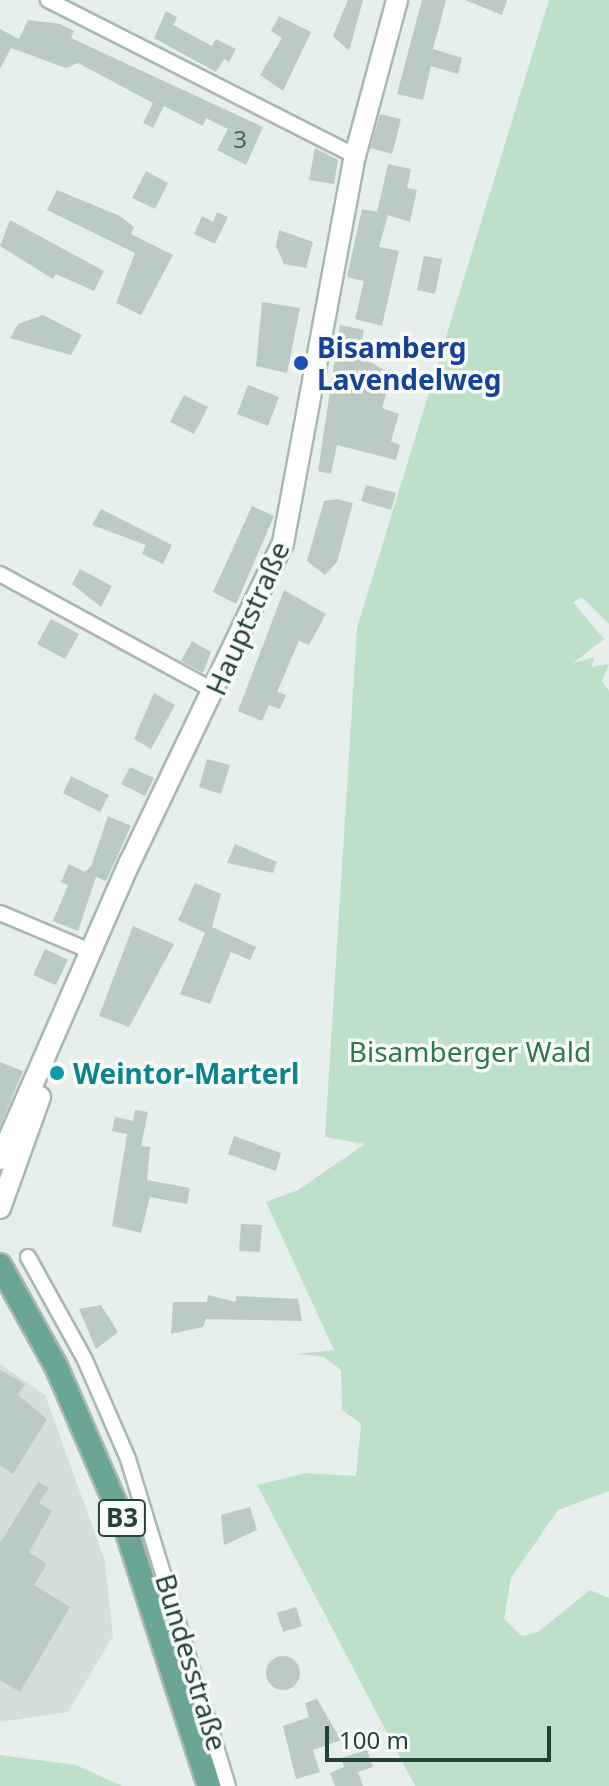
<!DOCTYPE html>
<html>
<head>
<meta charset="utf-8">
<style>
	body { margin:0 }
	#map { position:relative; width:609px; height:1786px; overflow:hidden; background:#e6efeb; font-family:"Noto Sans",sans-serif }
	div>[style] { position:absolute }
	.built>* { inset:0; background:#d4dfda }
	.green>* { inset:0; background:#bfe0c8 }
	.building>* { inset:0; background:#bbcac4 }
	.round { border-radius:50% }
	.roads { filter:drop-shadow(2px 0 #a8b8b2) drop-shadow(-2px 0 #a8b8b2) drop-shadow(0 2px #a8b8b2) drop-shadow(0 -2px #a8b8b2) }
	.minor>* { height:14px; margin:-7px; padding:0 7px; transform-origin:7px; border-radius:7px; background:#fff }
	.secondary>* { height:20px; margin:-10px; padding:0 10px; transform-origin:10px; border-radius:10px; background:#fff }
	.primary>* { height:22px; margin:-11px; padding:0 11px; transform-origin:11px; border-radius:11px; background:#6aa596 }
	.dots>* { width:22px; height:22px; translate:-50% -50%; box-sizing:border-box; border:4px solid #f7fbf9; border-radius:50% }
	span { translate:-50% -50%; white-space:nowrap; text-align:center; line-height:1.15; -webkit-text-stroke:7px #f7fbf9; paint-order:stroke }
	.number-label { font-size:24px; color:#4a645c }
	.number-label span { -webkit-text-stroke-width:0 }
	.shield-label span { padding:2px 6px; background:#f7fbf9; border:2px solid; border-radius:6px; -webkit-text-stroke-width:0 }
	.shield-label { font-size:26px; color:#24423a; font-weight:700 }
	.transit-label { font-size:28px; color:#164399; font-weight:700 }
	.left { translate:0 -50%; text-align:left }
	.street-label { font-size:28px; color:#24423a }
	.park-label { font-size:28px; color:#2d7a4b }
	.culture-label { font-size:28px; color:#0d838f; font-weight:700 }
	.scale { position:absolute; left:325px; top:1726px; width:226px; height:36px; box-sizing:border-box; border:4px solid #24423a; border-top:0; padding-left:10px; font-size:24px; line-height:28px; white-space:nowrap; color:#24423a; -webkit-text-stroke:6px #f7fbf9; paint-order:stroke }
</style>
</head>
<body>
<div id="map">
	<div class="built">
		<i style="clip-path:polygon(0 1364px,45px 1395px,105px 1561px,113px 1636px,68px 1712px,0 1722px)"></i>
	</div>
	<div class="green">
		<i style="clip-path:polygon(549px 0,609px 0,609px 624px,582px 597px,573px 602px,604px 639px,573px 663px,595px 657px,591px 667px,609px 664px,602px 681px,609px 691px,609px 1491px,558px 1510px,511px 1578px,504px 1619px,522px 1636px,538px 1632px,590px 1590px,609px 1598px,609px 1786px,415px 1786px,257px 1485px,306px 1473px,356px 1476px,361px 1424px,342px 1410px,341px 1370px,324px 1357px,297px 1354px,334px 1350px,266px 1202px,298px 1190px,365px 1144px,325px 1137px,357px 628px)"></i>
		<i style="clip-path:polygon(0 1755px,76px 1765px,122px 1786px,0 1786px)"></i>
	</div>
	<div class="building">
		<i style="clip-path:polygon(348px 0,363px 0,349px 51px,333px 36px)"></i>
		<i style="clip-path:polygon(422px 0,446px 0,433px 49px,462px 58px,458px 74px,431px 66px,423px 100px,397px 94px)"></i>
		<i style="clip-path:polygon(465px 0,507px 0,502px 15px)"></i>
		<i style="clip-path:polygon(166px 11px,177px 17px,173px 25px,212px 46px,216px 39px,236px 49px,229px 62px,224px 59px,216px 72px,154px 38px)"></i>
		<i style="clip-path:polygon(279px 16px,311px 32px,283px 91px,260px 75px,282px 38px,271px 31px)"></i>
		<i style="clip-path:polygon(28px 20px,60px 24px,74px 31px,71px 38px,263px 127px,246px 165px,217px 150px,228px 129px,206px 118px,203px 126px,164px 106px,153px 128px,143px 123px,153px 103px,78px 63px,66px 68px,11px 48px,0 69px,0 29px,19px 39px)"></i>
		<i style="clip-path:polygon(380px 114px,401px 119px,392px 154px,370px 148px)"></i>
		<i style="clip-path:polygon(315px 148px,338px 160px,334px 184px,309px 180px)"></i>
		<i style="clip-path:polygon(388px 164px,411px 169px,407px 188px,417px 190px,410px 222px,388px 215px,379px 247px,399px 251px,382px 326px,355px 319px,364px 281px,347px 277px,362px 209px,377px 212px)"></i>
		<i style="clip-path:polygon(146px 171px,168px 183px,155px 209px,132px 198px)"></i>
		<i style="clip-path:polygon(57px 190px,120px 216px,134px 227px,131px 234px,173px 255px,141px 315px,116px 303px,135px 253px,47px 210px)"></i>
		<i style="clip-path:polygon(217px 212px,228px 217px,215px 244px,194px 234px,202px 216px,213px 222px)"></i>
		<i style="clip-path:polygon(10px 220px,104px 271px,94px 291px,56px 274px,53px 279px,0 246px)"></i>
		<i style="clip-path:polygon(279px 230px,313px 242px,306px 268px,284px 264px,276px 246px)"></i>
		<i style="clip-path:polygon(424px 256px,442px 259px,435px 294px,417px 290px)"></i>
		<i style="clip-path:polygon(262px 302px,300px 308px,287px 373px,256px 366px)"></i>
		<i style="clip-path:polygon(43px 315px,82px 335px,71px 355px,10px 338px,18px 324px)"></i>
		<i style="clip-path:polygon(340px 325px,364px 330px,359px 356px,392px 374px,382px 408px,399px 414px,391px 441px,400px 445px,396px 460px,337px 445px,331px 474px,318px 471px)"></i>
		<i style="clip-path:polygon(248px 385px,279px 397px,268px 426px,237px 414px)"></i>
		<i style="clip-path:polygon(184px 395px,208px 407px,194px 434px,170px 422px)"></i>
		<i style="clip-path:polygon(366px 485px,396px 493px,391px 510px,361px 501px)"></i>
		<i style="clip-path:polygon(337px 499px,353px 503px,337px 562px,325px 575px,307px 561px,324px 501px)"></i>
		<i style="clip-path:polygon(252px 506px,274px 516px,236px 604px,213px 592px)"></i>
		<i style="clip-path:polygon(101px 509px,172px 545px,163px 564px,142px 554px,146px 545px,92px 525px)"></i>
		<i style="clip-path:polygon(80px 569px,112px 586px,101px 607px,72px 584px)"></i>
		<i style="clip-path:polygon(284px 590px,326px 614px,309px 645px,299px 641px,277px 692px,286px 695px,280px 709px,269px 705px,262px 721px,238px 711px)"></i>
		<i style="clip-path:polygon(51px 619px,79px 634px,65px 659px,37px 644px)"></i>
		<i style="clip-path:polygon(192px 641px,211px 652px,203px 673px,181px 661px)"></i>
		<i style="clip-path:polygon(154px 693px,175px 705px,151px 749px,134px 739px)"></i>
		<i style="clip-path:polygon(207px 759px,230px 765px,221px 794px,199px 787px)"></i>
		<i style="clip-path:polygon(130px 767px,154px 778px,145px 796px,121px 784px)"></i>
		<i style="clip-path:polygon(71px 776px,109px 795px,100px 812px,63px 793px)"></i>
		<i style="clip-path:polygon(108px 816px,131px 826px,106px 881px,96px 877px,78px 931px,53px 921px,68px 885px,61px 882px,69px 864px,85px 872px,91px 866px)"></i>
		<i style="clip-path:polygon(235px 844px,277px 862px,273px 873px,227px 863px)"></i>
		<i style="clip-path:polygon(195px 883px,221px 894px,212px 927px,256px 947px,250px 960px,231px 952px,210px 1004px,180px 994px,205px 933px,178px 920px)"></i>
		<i style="clip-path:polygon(133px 926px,174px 944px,129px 1027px,99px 1016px)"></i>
		<i style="clip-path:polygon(45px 949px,68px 960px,56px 985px,33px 975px)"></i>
		<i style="clip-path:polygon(0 1062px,23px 1071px,0 1127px)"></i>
		<i style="clip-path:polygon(135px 1110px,148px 1112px,141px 1146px,150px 1147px,147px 1180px,190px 1188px,187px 1204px,150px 1197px,141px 1233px,112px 1226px,127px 1134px,112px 1131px,115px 1117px,133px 1121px)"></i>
		<i style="clip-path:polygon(234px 1136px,281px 1153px,276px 1171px,228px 1154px)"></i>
		<i style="clip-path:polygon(241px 1224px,262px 1225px,260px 1252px,239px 1251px)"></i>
		<i style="clip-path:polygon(208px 1295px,236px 1302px,236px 1296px,298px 1299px,302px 1321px,206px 1319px,203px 1327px,171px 1334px,173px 1302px,207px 1302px)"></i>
		<i style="clip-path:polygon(101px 1305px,118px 1332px,96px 1349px,79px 1309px)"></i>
		<i style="clip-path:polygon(0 1370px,25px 1384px,18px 1395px,47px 1419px,13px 1474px,0 1466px)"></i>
		<i style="clip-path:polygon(38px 1482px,49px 1488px,39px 1503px,52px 1511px,29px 1552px,47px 1564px,34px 1585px,70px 1607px,20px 1692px,0 1680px,0 1543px)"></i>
		<i style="clip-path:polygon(250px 1507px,257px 1530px,224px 1545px,221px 1515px)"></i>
		<i style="clip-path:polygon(296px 1607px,302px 1626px,283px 1632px,277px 1613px)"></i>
		<i class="round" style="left:266px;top:1656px;width:34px;height:34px"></i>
		<i style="clip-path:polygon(317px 1699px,341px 1740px,313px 1750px,320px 1772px,296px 1779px,283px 1726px,309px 1717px,305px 1703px)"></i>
		<i style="clip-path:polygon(367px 1750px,373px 1767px,358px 1772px,363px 1786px,335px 1786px,330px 1773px,344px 1767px,341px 1758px)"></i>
	</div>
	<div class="roads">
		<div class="minor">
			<i style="left:48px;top:0;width:344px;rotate:26.9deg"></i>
			<i style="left:0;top:574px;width:245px;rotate:28.6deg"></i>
			<i style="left:0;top:913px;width:101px;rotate:22.8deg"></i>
			<i style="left:28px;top:1257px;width:118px;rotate:61deg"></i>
			<i style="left:85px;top:1360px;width:108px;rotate:66.5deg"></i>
			<i style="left:128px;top:1459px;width:342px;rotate:73deg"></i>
		</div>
		<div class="secondary">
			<i style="left:0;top:1159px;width:324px;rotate:-66.4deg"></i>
			<i style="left:130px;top:862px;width:354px;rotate:-64.4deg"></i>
			<i style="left:283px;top:543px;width:394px;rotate:-79.5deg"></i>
			<i style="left:355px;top:156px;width:162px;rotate:-74.9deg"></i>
			<i style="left:0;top:1208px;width:118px;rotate:-70.2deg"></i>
		</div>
		<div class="primary">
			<i style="left:0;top:1265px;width:115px;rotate:61deg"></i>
			<i style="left:56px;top:1366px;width:171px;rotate:66.6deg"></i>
			<i style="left:124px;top:1523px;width:276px;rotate:72.1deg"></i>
		</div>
	</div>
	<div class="dots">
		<i style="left:301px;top:363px;background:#1a4fb4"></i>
		<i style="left:57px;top:1073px;background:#0f9aa8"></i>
	</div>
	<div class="number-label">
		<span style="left:240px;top:139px">3</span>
	</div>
	<div class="shield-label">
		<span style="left:122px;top:1518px">B3</span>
	</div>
	<div class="transit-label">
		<span class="left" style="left:317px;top:363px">Bisamberg<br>Lavendelweg</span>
	</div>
	<div class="street-label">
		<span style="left:247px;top:618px;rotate:-66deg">Hauptstraße</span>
		<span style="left:192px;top:1662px;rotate:73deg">Bundesstraße</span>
	</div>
	<div class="park-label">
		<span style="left:470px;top:1051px">Bisamberger Wald</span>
	</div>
	<div class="culture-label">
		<span class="left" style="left:73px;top:1073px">Weintor-Marterl</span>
	</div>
	<div class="scale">100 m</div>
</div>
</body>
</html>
